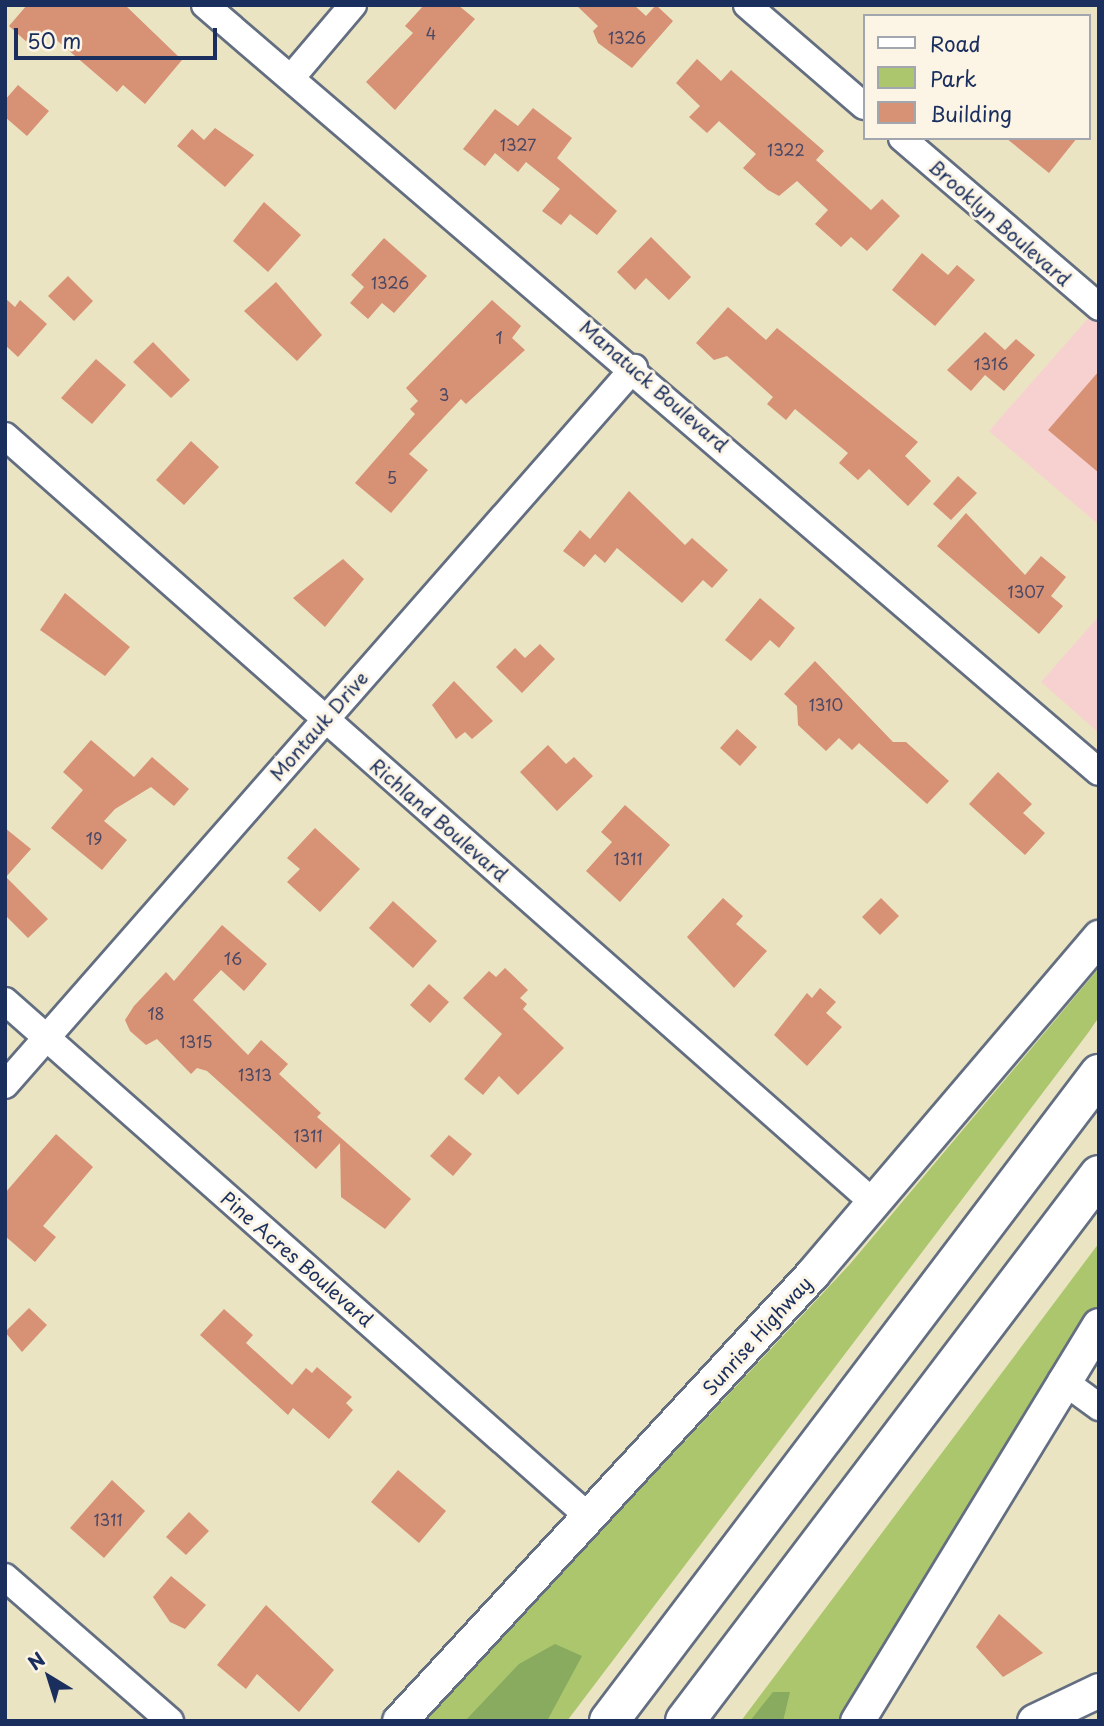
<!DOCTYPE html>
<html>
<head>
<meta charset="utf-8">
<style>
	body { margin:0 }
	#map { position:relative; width:1104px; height:1726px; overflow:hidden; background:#eae4c3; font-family:"Playpen Sans",sans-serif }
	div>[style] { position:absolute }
	.built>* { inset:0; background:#f7d0d0 }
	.green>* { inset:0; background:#abc66c }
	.forest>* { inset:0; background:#88ab60 }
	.building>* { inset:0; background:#d79174 }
	.roads { filter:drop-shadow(2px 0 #636e81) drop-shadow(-2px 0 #636e81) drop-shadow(0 2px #636e81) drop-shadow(0 -2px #636e81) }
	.minor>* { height:26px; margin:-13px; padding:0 13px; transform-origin:13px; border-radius:13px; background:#fff }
	.major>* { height:33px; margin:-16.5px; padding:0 16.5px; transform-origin:16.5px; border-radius:16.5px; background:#fff }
	.highway>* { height:38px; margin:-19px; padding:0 19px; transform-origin:19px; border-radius:19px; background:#fff }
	span { translate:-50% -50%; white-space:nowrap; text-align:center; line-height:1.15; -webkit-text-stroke:6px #fcf5e5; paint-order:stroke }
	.number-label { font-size:16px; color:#4a4864 }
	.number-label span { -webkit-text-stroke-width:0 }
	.street-label { font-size:19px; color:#1b2f5e }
	.frame { position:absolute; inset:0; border:7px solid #1b2f5e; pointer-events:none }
	.legend { position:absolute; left:863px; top:14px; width:228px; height:126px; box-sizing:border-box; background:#fcf5e5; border:2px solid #a2a6af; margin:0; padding:9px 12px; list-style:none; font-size:21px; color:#1b2f5e }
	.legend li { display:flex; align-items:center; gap:14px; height:35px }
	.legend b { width:35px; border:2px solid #a2a6af }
	.north { position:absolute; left:14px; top:1642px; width:70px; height:70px; -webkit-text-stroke:5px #fcf5e5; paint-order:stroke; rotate:322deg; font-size:19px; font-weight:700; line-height:28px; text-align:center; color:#1b2f5e }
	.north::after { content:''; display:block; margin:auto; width:24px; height:32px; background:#1b2f5e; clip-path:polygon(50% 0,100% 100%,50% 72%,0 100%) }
	.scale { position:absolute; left:14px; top:28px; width:203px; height:32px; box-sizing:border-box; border:4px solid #1b2f5e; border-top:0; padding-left:9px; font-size:21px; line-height:24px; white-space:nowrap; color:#1b2f5e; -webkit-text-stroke:5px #fcf5e5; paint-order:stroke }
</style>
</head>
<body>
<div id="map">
	<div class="built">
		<i style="clip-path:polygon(1099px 306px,1099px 525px,989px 431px)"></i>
		<i style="clip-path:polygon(1099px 616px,1099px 733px,1041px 682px)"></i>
	</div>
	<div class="green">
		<i style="clip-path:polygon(1099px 968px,1099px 1017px,1088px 1033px,567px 1721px,424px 1721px,850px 1264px)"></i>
		<i style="clip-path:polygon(1099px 1243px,1099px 1307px,845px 1721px,741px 1721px)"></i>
	</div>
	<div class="forest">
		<i style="clip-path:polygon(555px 1644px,582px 1656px,547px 1721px,465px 1721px,519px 1664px)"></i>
		<i style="clip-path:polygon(773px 1692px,790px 1692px,783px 1721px,750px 1721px)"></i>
	</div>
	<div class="building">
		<i style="clip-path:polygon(27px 5px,125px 5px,182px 60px,145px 104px,123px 85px,117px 92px,46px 31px,29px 44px,9px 26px)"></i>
		<i style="clip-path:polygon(424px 5px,458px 5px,475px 19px,395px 110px,366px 82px,413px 33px,405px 26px)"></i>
		<i style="clip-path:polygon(576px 5px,634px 5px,646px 16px,656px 5px,673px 21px,632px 68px,598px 43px,593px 31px,598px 26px)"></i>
		<i style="clip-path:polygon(697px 59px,721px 81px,731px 70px,824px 151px,816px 160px,871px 210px,882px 199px,900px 216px,867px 251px,851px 237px,841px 247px,815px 224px,828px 210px,797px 181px,779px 196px,768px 190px,743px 168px,756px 154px,719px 121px,707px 133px,689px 117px,700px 106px,676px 83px)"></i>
		<i style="clip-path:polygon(18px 85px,49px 111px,27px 136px,5px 117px,5px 100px)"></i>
		<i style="clip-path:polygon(533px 108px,572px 138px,557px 158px,617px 211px,597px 235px,570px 214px,561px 225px,542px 211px,560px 189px,526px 162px,518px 172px,495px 153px,485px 166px,463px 149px,495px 109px,518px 126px)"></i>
		<i style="clip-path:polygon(215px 128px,254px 155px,225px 187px,177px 146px,192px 129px,204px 140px)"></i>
		<i style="clip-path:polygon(1006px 138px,1077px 138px,1049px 173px)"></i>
		<i style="clip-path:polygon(264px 202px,301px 235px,268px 272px,233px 241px)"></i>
		<i style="clip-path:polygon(651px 237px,691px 277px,669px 300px,646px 278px,635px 290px,617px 272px)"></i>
		<i style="clip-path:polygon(384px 238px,427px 276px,394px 313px,382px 303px,368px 319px,350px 303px,364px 287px,351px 275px)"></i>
		<i style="clip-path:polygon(922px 253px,948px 275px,957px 265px,975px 280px,935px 326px,892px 290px)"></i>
		<i style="clip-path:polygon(68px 276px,93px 301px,74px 321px,48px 296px)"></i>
		<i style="clip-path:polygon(276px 282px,322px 335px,297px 361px,244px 311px)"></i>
		<i style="clip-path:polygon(5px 298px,15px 307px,20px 300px,47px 324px,18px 357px,5px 345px)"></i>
		<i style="clip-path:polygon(492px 300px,521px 326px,512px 338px,525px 350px,466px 404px,461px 399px,409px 454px,428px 470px,391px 513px,355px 483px,415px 414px,410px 409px,418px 401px,406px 388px)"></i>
		<i style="clip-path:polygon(728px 307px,766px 340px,777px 328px,918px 442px,905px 456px,931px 481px,908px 506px,869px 469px,858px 480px,839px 463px,848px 453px,795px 409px,786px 420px,767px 404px,773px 397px,727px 356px,714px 360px,696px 343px)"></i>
		<i style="clip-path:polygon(985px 332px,1005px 350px,1016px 339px,1035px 355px,1004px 391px,985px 375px,971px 391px,947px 370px)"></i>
		<i style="clip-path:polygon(153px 342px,190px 380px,171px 398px,133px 362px)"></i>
		<i style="clip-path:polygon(96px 359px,126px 385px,92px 424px,61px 398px)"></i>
		<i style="clip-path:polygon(1099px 371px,1099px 473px,1048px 430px)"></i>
		<i style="clip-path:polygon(191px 441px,219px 467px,184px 505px,156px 480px)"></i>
		<i style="clip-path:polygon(958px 476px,977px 493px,951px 520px,933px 504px)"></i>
		<i style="clip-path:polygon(629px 491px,685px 545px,692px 538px,728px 570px,712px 588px,703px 580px,682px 603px,617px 548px,605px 563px,595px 554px,584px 567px,563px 551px,580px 530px,590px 539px)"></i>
		<i style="clip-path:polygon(966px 513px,1025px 575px,1041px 556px,1066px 577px,1051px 596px,1063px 606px,1039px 634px,937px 546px)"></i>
		<i style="clip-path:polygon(343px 559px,364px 579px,325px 627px,293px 598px)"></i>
		<i style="clip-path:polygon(65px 593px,130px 647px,105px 676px,40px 630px)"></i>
		<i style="clip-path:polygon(760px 598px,795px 628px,779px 648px,770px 640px,751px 661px,725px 640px)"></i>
		<i style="clip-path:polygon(540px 644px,555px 659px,522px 693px,496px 667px,515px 648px,525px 658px)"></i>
		<i style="clip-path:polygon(815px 661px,893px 742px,906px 742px,949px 781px,927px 804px,859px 743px,852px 750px,839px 738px,826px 751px,798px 725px,797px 706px,784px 694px)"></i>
		<i style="clip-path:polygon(454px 681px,493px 721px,472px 739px,465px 732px,456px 739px,432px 705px)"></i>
		<i style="clip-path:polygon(737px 729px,757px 747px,740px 766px,720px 748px)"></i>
		<i style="clip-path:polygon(91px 740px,134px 777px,152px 757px,189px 789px,174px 806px,151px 787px,115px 809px,104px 821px,127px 840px,102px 870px,51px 828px,83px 790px,63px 772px)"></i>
		<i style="clip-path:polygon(548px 745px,566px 764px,574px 757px,593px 776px,557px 811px,520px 772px)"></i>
		<i style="clip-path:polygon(998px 772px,1032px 804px,1023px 813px,1045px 833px,1025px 855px,969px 804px)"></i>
		<i style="clip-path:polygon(625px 805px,670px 845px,620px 902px,586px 871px,612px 842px,601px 832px)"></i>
		<i style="clip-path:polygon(5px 828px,31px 849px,6px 877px,48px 919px,28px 938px,5px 915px)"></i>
		<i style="clip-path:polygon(315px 828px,360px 869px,320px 912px,287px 882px,300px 869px,287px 858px)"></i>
		<i style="clip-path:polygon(723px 898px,743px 916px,736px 924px,767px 951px,734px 988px,687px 937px)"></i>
		<i style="clip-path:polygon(881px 898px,899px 916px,880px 935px,862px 917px)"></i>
		<i style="clip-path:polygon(393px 901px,437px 941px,413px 968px,369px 928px)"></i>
		<i style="clip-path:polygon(222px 925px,267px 964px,244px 991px,221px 970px,193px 1000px,248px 1055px,261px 1040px,288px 1064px,279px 1074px,321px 1113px,317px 1117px,411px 1199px,385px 1229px,341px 1197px,340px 1143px,316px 1169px,207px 1071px,197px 1068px,191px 1074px,157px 1039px,146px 1045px,130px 1031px,125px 1020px,134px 1006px,166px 972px,174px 981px)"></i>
		<i style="clip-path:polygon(505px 968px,528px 990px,520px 998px,527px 1004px,523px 1009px,564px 1048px,518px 1095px,499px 1076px,483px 1095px,464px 1079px,502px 1034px,463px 998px,489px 971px,496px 977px)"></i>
		<i style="clip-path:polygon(429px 984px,449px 1002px,430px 1023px,410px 1005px)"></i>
		<i style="clip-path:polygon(820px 988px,836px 1002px,826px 1013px,842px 1027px,807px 1066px,774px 1035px,807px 993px,812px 998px)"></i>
		<i style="clip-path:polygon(56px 1134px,93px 1167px,43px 1226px,56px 1237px,35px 1262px,5px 1236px,5px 1193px)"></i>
		<i style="clip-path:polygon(449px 1135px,472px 1154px,453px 1176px,430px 1156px)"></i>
		<i style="clip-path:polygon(29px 1308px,47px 1325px,22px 1352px,5px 1332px)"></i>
		<i style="clip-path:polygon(224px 1309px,253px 1335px,246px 1343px,292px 1385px,306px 1368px,312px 1373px,317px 1367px,352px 1397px,346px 1403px,353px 1410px,329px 1439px,293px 1408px,288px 1415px,200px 1335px)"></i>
		<i style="clip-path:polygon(398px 1470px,446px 1511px,419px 1543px,371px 1502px)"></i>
		<i style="clip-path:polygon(112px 1480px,145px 1511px,104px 1558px,70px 1528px)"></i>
		<i style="clip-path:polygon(189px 1512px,209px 1531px,186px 1555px,166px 1537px)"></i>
		<i style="clip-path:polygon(171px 1576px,206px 1605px,185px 1629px,170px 1622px,153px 1597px)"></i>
		<i style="clip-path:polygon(266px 1605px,334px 1670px,299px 1712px,257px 1674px,246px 1689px,217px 1665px)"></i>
		<i style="clip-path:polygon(999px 1614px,1043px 1653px,1003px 1677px,976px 1647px)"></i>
	</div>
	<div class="roads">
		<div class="minor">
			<i style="left:205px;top:5px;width:1178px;rotate:40.63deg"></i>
			<i style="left:747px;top:5px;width:155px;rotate:40.8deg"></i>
			<i style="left:291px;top:78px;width:96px;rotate:-49.7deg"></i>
			<i style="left:902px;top:138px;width:260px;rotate:40.6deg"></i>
			<i style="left:5px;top:436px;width:1159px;rotate:41.43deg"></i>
			<i style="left:5px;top:1001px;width:779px;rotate:41.46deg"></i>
			<i style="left:5px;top:1085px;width:954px;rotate:-48.74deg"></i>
			<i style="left:1062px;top:1380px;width:46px;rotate:36.1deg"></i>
			<i style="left:5px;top:1577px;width:219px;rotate:41.1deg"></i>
		</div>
		<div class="major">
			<i style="left:399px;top:1721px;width:609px;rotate:-47.26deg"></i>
			<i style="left:812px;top:1274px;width:443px;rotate:-49.6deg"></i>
			<i style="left:857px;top:1721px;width:464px;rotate:-58.6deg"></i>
			<i style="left:1034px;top:1721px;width:72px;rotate:-25.5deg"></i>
		</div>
		<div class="highway">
			<i style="left:609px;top:1721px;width:812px;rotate:-52.86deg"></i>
			<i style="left:685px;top:1721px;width:685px;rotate:-52.83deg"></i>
		</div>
	</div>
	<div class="number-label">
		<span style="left:431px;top:33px">4</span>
		<span style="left:627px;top:37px">1326</span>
		<span style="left:518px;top:144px">1327</span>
		<span style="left:786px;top:149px">1322</span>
		<span style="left:390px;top:282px">1326</span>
		<span style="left:499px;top:337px">1</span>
		<span style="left:991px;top:363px">1316</span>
		<span style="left:444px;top:394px">3</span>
		<span style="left:392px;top:477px">5</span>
		<span style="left:1026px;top:591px">1307</span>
		<span style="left:826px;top:704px">1310</span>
		<span style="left:94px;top:838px">19</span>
		<span style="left:628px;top:858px">1311</span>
		<span style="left:233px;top:958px">16</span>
		<span style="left:156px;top:1013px">18</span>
		<span style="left:196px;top:1041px">1315</span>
		<span style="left:255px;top:1074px">1313</span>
		<span style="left:308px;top:1135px">1311</span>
		<span style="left:108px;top:1519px">1311</span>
	</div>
	<div class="street-label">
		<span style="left:1000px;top:223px;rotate:41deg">Brooklyn Boulevard</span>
		<span style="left:654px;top:386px;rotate:41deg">Manatuck Boulevard</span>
		<span style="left:319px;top:726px;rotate:-49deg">Montauk Drive</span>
		<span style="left:439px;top:820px;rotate:41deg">Richland Boulevard</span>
		<span style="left:297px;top:1259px;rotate:41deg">Pine Acres Boulevard</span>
		<span style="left:757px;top:1336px;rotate:-48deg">Sunrise Highway</span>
	</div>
	<div class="frame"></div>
	<ul class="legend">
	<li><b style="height:9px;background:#fff"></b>Road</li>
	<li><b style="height:19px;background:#abc66c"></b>Park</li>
	<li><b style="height:19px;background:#d79174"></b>Building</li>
	</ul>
	<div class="north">N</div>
	<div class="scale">50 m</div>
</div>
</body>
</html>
